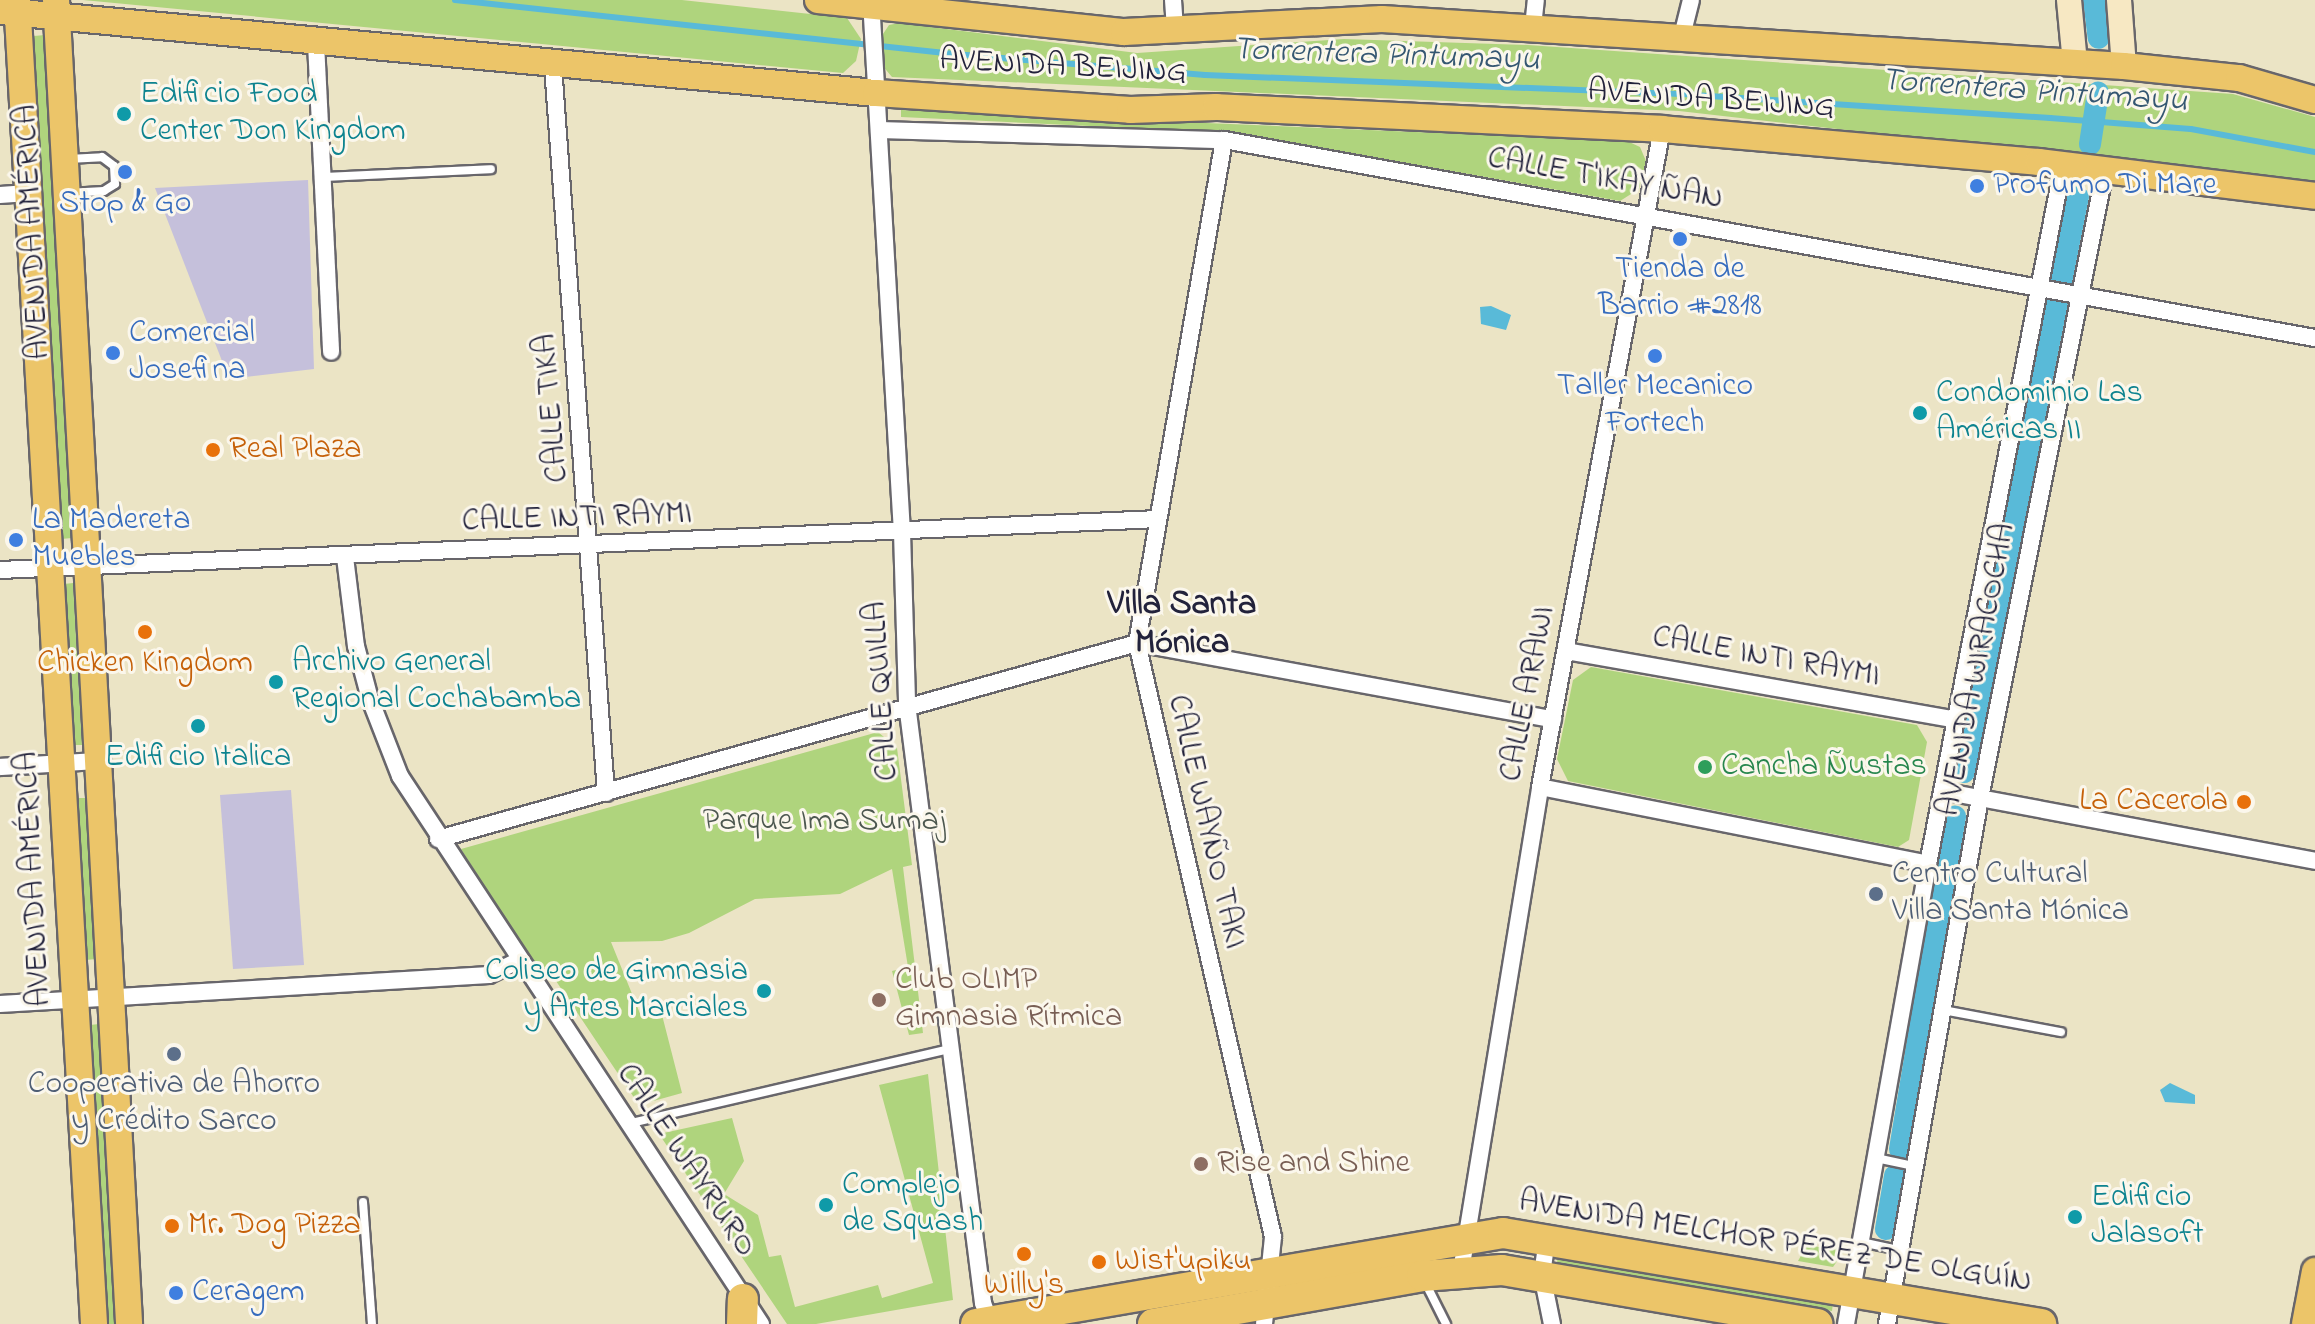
<!DOCTYPE html>
<html>
<head>
<meta charset="utf-8">
<style>
	body { margin:0 }
	#map { position:relative; width:2315px; height:1324px; overflow:hidden; background:#ebe4c5; font-family:"Indie Flower",sans-serif }
	div>[style] { position:absolute }
	.industrial>* { inset:0; background:#c5c0db }
	.green>* { inset:0; background:#afd47d }
	.water>* { inset:0; background:#59bad8 }
	.stream>* { height:6px; margin:-3px; padding:0 3px; transform-origin:3px; border-radius:3px; background:#59bad8 }
	.canal>* { height:22px; margin:-11px; padding:0 11px; transform-origin:11px; border-radius:11px; background:#59bad8 }
	.roads { filter:drop-shadow(2px 0 #68666b) drop-shadow(-2px 0 #68666b) drop-shadow(0 2px #68666b) drop-shadow(0 -2px #68666b) }
	.lane>* { height:8px; margin:-4px; padding:0 4px; transform-origin:4px; border-radius:4px; background:#fff }
	.street>* { height:16px; margin:-8px; padding:0 8px; transform-origin:8px; border-radius:8px; background:#fff }
	.secondary>* { height:24px; margin:-12px; padding:0 12px; transform-origin:12px; border-radius:12px; background:#f7e8c3 }
	.primary>* { height:26px; margin:-13px; padding:0 13px; transform-origin:13px; border-radius:13px; background:#ecc569 }
	.highway>* { height:30px; margin:-15px; padding:0 15px; transform-origin:15px; border-radius:15px; background:#ecc569 }
	.dots>* { width:22px; height:22px; translate:-50% -50%; box-sizing:border-box; border:4px solid #fbf7ec; border-radius:50% }
	span { translate:-50% -50%; white-space:nowrap; text-align:center; line-height:1.15; -webkit-text-stroke:6px #fbf7ec; paint-order:stroke }
	.street-label { font-size:32px; color:#22223b }
	.culture-label { font-size:32px; color:#0d838f }
	.left { translate:0 -50%; text-align:left }
	.right { translate:-100% -50%; text-align:right }
	.shop-label { font-size:32px; color:#366cbe }
	.food-label { font-size:32px; color:#c56008 }
	.leisure-label { font-size:32px; color:#27864d }
	.park-label { font-size:32px; color:#4c574f }
	.service-label { font-size:32px; color:#4e5e75 }
	.education-label { font-size:32px; color:#785e54 }
	.water-label { font-size:34px; color:#355772; font-style:italic }
	.neighbourhood-label { font-size:34px; color:#22223b; font-weight:700 }
</style>
</head>
<body>
<div id="map">
	<div class="industrial">
		<i style="clip-path:polygon(308px 180px,314px 369px,229px 379px,155px 188px)"></i>
		<i style="clip-path:polygon(291px 790px,304px 965px,233px 969px,220px 795px)"></i>
	</div>
	<div class="green">
		<i style="clip-path:polygon(83px 0,682px 0,847px 18px,861px 39px,856px 61px,843px 73px)"></i>
		<i style="clip-path:polygon(899px 23px,1137px 53px,1344px 39px,1528px 45px,2233px 94px,2315px 117px,2315px 183px,1679px 111px,892px 77px,881px 64px,879px 40px,889px 25px)"></i>
		<i style="clip-path:polygon(45px 35px,72px 538px,61px 539px,34px 36px)"></i>
		<i style="clip-path:polygon(901px 110px,1627px 141px,1640px 147px,1646px 161px,1639px 189px,1620px 201px,1237px 133px,901px 117px)"></i>
		<i style="clip-path:polygon(73px 583px,82px 745px,73px 745px,64px 584px)"></i>
		<i style="clip-path:polygon(1591px 667px,1917px 725px,1927px 742px,1909px 840px,1898px 847px,1568px 781px,1557px 759px,1573px 680px)"></i>
		<i style="clip-path:polygon(878px 732px,897px 748px,912px 865px,903px 867px,923px 1033px,909px 1035px,892px 971px,908px 967px,892px 869px,840px 894px,755px 899px,689px 933px,662px 941px,611px 942px,641px 1016px,661px 1011px,682px 1093px,639px 1105px,550px 972px,541px 976px,461px 849px)"></i>
		<i style="clip-path:polygon(77px 798px,86px 798px,96px 959px,86px 960px)"></i>
		<i style="clip-path:polygon(99px 1024px,117px 1324px,108px 1324px,90px 1025px)"></i>
		<i style="clip-path:polygon(928px 1074px,953px 1300px,816px 1324px,787px 1324px,659px 1134px,732px 1118px,744px 1161px,724px 1194px,758px 1215px,769px 1257px,781px 1255px,795px 1307px,878px 1285px,882px 1298px,933px 1283px,879px 1085px)"></i>
		<i style="clip-path:polygon(1836px 1242px,1848px 1246px,1833px 1267px,1798px 1261px,1807px 1245px,1825px 1248px)"></i>
		<i style="clip-path:polygon(1558px 1255px,1833px 1303px,1832px 1311px,1557px 1263px)"></i>
	</div>
	<div class="water">
		<i style="clip-path:polygon(1491px 306px,1511px 315px,1506px 330px,1481px 324px,1480px 307px)"></i>
		<i style="clip-path:polygon(2170px 1083px,2195px 1095px,2195px 1104px,2165px 1102px,2160px 1090px)"></i>
	</div>
	<div class="stream">
		<i style="left:455px;top:0;width:502px;rotate:6.18deg"></i>
		<i style="left:954px;top:54px;width:252px;rotate:4.8deg"></i>
		<i style="left:1205px;top:75px;width:489px;rotate:2.3deg"></i>
		<i style="left:1694px;top:95px;width:357px;rotate:3.7deg"></i>
		<i style="left:2050px;top:118px;width:141px;rotate:4.5deg"></i>
		<i style="left:2191px;top:129px;width:126px;rotate:10.5deg"></i>
	</div>
	<div class="canal">
		<i style="left:2094px;top:0;width:38px;rotate:83deg"></i>
		<i style="left:2090px;top:144px;width:52px;rotate:-81.1deg"></i>
		<i style="left:1964px;top:772px;width:586px;rotate:-78.79deg"></i>
		<i style="left:1900px;top:1149px;width:337px;rotate:-80.6deg"></i>
		<i style="left:1886px;top:1229px;width:54px;rotate:-80.4deg"></i>
	</div>
	<div class="roads">
		<div class="lane">
			<i style="left:68px;top:159px;width:34px;rotate:-3deg"></i>
			<i style="left:102px;top:157px;width:15px;rotate:37deg"></i>
			<i style="left:114px;top:166px;width:18px;rotate:87deg"></i>
			<i style="left:115px;top:184px;width:13px;rotate:148deg"></i>
			<i style="left:104px;top:191px;width:33px;rotate:177deg"></i>
			<i style="left:323px;top:177px;width:168px;rotate:-2.7deg"></i>
			<i style="left:1943px;top:1010px;width:120px;rotate:10.6deg"></i>
			<i style="left:627px;top:1124px;width:332px;rotate:-13.1deg"></i>
			<i style="left:1876px;top:1158px;width:39px;rotate:12deg"></i>
			<i style="left:363px;top:1202px;width:122px;rotate:85.8deg"></i>
			<i style="left:1861px;top:1242px;width:39px;rotate:12deg"></i>
			<i style="left:1426px;top:1284px;width:45px;rotate:63.4deg"></i>
		</div>
		<div class="street">
			<i style="left:871px;top:0;width:533px;rotate:86.67deg"></i>
			<i style="left:902px;top:532px;width:172px;rotate:88.3deg"></i>
			<i style="left:907px;top:704px;width:604px;rotate:82.77deg"></i>
			<i style="left:983px;top:1303px;width:20px;rotate:70deg"></i>
			<i style="left:1173px;top:0;width:30px;rotate:86deg"></i>
			<i style="left:1533px;top:27px;width:27px;rotate:-84deg"></i>
			<i style="left:1681px;top:40px;width:41px;rotate:-76deg"></i>
			<i style="left:316px;top:43px;width:309px;rotate:87.2deg"></i>
			<i style="left:553px;top:66px;width:729px;rotate:85.83deg"></i>
			<i style="left:879px;top:130px;width:345px;rotate:1.7deg"></i>
			<i style="left:1224px;top:140px;width:1109px;rotate:10.29deg"></i>
			<i style="left:1224px;top:140px;width:510px;rotate:99.81deg"></i>
			<i style="left:1137px;top:643px;width:609px;rotate:77.1deg"></i>
			<i style="left:1273px;top:1237px;width:87px;rotate:95.9deg"></i>
			<i style="left:0;top:195px;width:28px;rotate:-4deg"></i>
			<i style="left:345px;top:557px;width:90px;rotate:83deg"></i>
			<i style="left:356px;top:646px;width:55px;rotate:75.2deg"></i>
			<i style="left:370px;top:699px;width:83px;rotate:68.7deg"></i>
			<i style="left:400px;top:776px;width:656px;rotate:56.62deg"></i>
			<i style="left:0;top:570px;width:1158px;rotate:-2.52deg"></i>
			<i style="left:1566px;top:651px;width:396px;rotate:10deg"></i>
			<i style="left:0;top:767px;width:97px;rotate:-3.5deg"></i>
			<i style="left:1540px;top:787px;width:396px;rotate:11.2deg"></i>
			<i style="left:1942px;top:791px;width:380px;rotate:10.6deg"></i>
			<i style="left:438px;top:839px;width:726px;rotate:-15.66deg"></i>
			<i style="left:1137px;top:643px;width:423px;rotate:10.4deg"></i>
			<i style="left:0;top:1004px;width:490px;rotate:-3.4deg"></i>
			<i style="left:489px;top:975px;width:32px;rotate:-26deg"></i>
			<i style="left:1547px;top:1239px;width:36px;rotate:98deg"></i>
			<i style="left:1542px;top:1275px;width:50px;rotate:78.5deg"></i>
			<i style="left:1461px;top:1271px;width:490px;rotate:-80.7deg"></i>
			<i style="left:1540px;top:787px;width:669px;rotate:-79.5deg"></i>
			<i style="left:1846px;top:1324px;width:467px;rotate:-79.9deg"></i>
			<i style="left:1928px;top:864px;width:712px;rotate:-79.07deg"></i>
			<i style="left:1887px;top:1324px;width:534px;rotate:-79.97deg"></i>
			<i style="left:1980px;top:798px;width:640px;rotate:-78.74deg"></i>
		</div>
		<div class="secondary">
			<i style="left:2069px;top:0;width:64px;rotate:84.6deg"></i>
			<i style="left:2119px;top:0;width:66px;rotate:85.7deg"></i>
		</div>
		<div class="primary">
			<i style="left:17px;top:0;width:1326px;rotate:86.67deg"></i>
			<i style="left:56px;top:0;width:1326px;rotate:86.84deg"></i>
			<i style="left:818px;top:0;width:308px;rotate:6deg"></i>
			<i style="left:1124px;top:32px;width:258px;rotate:-2.9deg"></i>
			<i style="left:1382px;top:19px;width:743px;rotate:3.62deg"></i>
			<i style="left:2124px;top:66px;width:116px;rotate:6deg"></i>
			<i style="left:2239px;top:78px;width:79px;rotate:16.1deg"></i>
			<i style="left:0;top:11px;width:880px;rotate:5.35deg"></i>
			<i style="left:876px;top:93px;width:255px;rotate:3.8deg"></i>
			<i style="left:1130px;top:110px;width:86px;rotate:-2deg"></i>
			<i style="left:1216px;top:107px;width:447px;rotate:2.8deg"></i>
			<i style="left:1662px;top:129px;width:378px;rotate:5deg"></i>
			<i style="left:2039px;top:162px;width:278px;rotate:7deg"></i>
			<i style="left:2305px;top:1324px;width:54px;rotate:-79.3deg"></i>
		</div>
		<div class="highway">
			<i style="left:742px;top:1324px;width:25px;rotate:-88deg"></i>
			<i style="left:976px;top:1324px;width:535px;rotate:-9.8deg"></i>
			<i style="left:1503px;top:1233px;width:546px;rotate:9.6deg"></i>
			<i style="left:1153px;top:1324px;width:273px;rotate:-10.1deg"></i>
			<i style="left:1422px;top:1276px;width:80px;rotate:-4.3deg"></i>
			<i style="left:1502px;top:1270px;width:320px;rotate:9.7deg"></i>
		</div>
	</div>
	<div class="dots">
		<i style="left:124px;top:114px;background:#0f9aa8"></i>
		<i style="left:125px;top:172px;background:#3f7fe0"></i>
		<i style="left:1977px;top:186px;background:#3f7fe0"></i>
		<i style="left:1680px;top:239px;background:#3f7fe0"></i>
		<i style="left:113px;top:353px;background:#3f7fe0"></i>
		<i style="left:1655px;top:356px;background:#3f7fe0"></i>
		<i style="left:1920px;top:413px;background:#0f9aa8"></i>
		<i style="left:213px;top:450px;background:#e8710a"></i>
		<i style="left:16px;top:540px;background:#3f7fe0"></i>
		<i style="left:145px;top:632px;background:#e8710a"></i>
		<i style="left:276px;top:682px;background:#0f9aa8"></i>
		<i style="left:198px;top:726px;background:#0f9aa8"></i>
		<i style="left:1705px;top:767px;background:#2e9e5b"></i>
		<i style="left:2244px;top:802px;background:#e8710a"></i>
		<i style="left:1876px;top:894px;background:#5c6f8a"></i>
		<i style="left:764px;top:991px;background:#0f9aa8"></i>
		<i style="left:879px;top:1000px;background:#8d6e63"></i>
		<i style="left:174px;top:1054px;background:#5c6f8a"></i>
		<i style="left:1201px;top:1164px;background:#8d6e63"></i>
		<i style="left:826px;top:1205px;background:#0f9aa8"></i>
		<i style="left:2075px;top:1217px;background:#0f9aa8"></i>
		<i style="left:172px;top:1226px;background:#e8710a"></i>
		<i style="left:1024px;top:1254px;background:#e8710a"></i>
		<i style="left:1099px;top:1262px;background:#e8710a"></i>
		<i style="left:176px;top:1293px;background:#3f7fe0"></i>
	</div>
	<div class="street-label">
		<span style="left:1063px;top:68px;rotate:3deg">AVENIDA BEIJING</span>
		<span style="left:1711px;top:101px;rotate:4deg">AVENIDA BEIJING</span>
		<span style="left:1605px;top:180px;rotate:10deg">CALLE T'IKAY ÑAN</span>
		<span style="left:34px;top:232px;rotate:-93deg">AVENIDA AMÉRICA</span>
		<span style="left:553px;top:408px;rotate:-95deg">CALLE TIKA</span>
		<span style="left:577px;top:519px;rotate:-2deg">CALLE INTI RAYMI</span>
		<span style="left:1766px;top:658px;rotate:10deg">CALLE INTI RAYMI</span>
		<span style="left:1978px;top:670px;rotate:-79deg">AVENIDA WIRACOCHA</span>
		<span style="left:883px;top:691px;rotate:-94deg">CALLE QUILLA</span>
		<span style="left:1529px;top:694px;rotate:-79deg">CALLE ARAWI</span>
		<span style="left:1205px;top:822px;rotate:77deg">CALLE WAYÑO TAKI</span>
		<span style="left:35px;top:879px;rotate:-93deg">AVENIDA AMÉRICA</span>
		<span style="left:685px;top:1161px;rotate:56deg">CALLE WAYRURO</span>
		<span style="left:1775px;top:1243px;rotate:9deg">AVENIDA MELCHOR PÉREZ DE OLGUÍN</span>
	</div>
	<div class="culture-label">
		<span class="left" style="left:140px;top:114px">Edificio Food<br>Center Don Kingdom</span>
		<span class="left" style="left:1936px;top:413px">Condominio Las<br>Américas II</span>
		<span class="left" style="left:292px;top:682px">Archivo General<br>Regional Cochabamba</span>
		<span style="left:198px;top:758px">Edificio Italica</span>
		<span class="right" style="left:748px;top:991px">Coliseo de Gimnasia<br>y Artes Marciales</span>
		<span class="left" style="left:842px;top:1205px">Complejo<br>de Squash</span>
		<span class="left" style="left:2091px;top:1217px">Edificio<br>Jalasoft</span>
	</div>
	<div class="shop-label">
		<span class="left" style="left:1993px;top:186px">Profumo Di Mare</span>
		<span style="left:125px;top:204px">Stop &amp; Go</span>
		<span style="left:1680px;top:289px">Tienda de<br>Barrio #2818</span>
		<span class="left" style="left:129px;top:353px">Comercial<br>Josefina</span>
		<span style="left:1655px;top:406px">Taller Mecanico<br>Fortech</span>
		<span class="left" style="left:32px;top:540px">La Madereta<br>Muebles</span>
		<span class="left" style="left:192px;top:1293px">Ceragem</span>
	</div>
	<div class="food-label">
		<span class="left" style="left:229px;top:450px">Real Plaza</span>
		<span style="left:145px;top:664px">Chicken Kingdom</span>
		<span class="right" style="left:2228px;top:802px">La Cacerola</span>
		<span class="left" style="left:188px;top:1226px">Mr. Dog Pizza</span>
		<span class="left" style="left:1115px;top:1262px">Wist'upiku</span>
		<span style="left:1024px;top:1286px">Willy's</span>
	</div>
	<div class="leisure-label">
		<span class="left" style="left:1721px;top:767px">Cancha Ñustas</span>
	</div>
	<div class="park-label">
		<span style="left:824px;top:822px">Parque Ima Sumaj</span>
	</div>
	<div class="service-label">
		<span class="left" style="left:1892px;top:894px">Centro Cultural<br>Villa Santa Mónica</span>
		<span style="left:174px;top:1104px">Cooperativa de Ahorro<br>y Crédito Sarco</span>
	</div>
	<div class="education-label">
		<span class="left" style="left:895px;top:1000px">Club OLIMP<br>Gimnasia Rítmica</span>
		<span class="left" style="left:1217px;top:1164px">Rise and Shine</span>
	</div>
	<div class="water-label">
		<span style="left:1386px;top:56px;rotate:2deg">Torrentera Pintumayu</span>
		<span style="left:2034px;top:92px;rotate:4deg">Torrentera Pintumayu</span>
	</div>
	<div class="neighbourhood-label">
		<span style="left:1182px;top:625px">Villa Santa<br>Mónica</span>
	</div>
</div>
</body>
</html>
